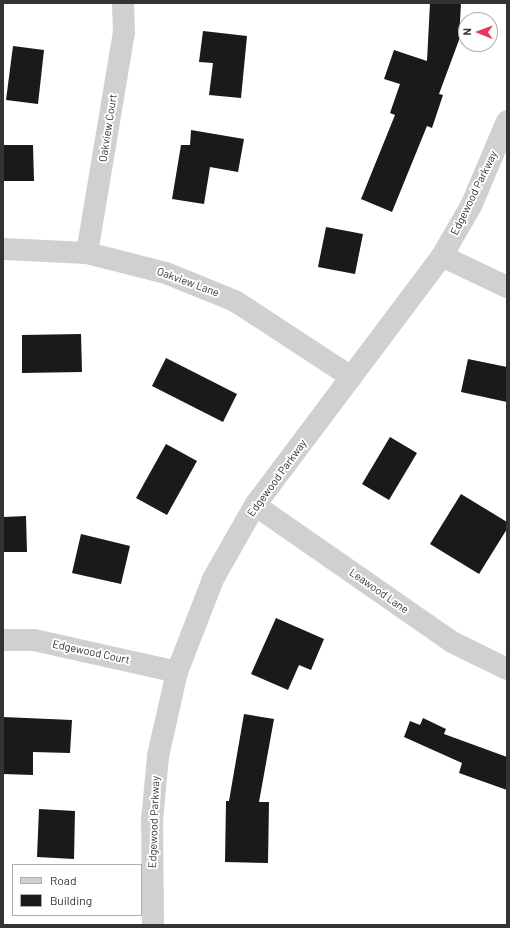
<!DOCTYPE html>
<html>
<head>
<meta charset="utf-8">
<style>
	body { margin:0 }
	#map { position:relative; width:510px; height:928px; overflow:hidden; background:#fff; font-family:Barlow,sans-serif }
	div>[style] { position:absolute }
	.building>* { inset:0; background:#1a1a1a }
	.minor>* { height:22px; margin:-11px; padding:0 11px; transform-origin:11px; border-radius:11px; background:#d0d0d0 }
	span { translate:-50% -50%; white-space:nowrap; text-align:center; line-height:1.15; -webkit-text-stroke:4px #fff; paint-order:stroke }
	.street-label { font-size:11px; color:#333 }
	.frame { position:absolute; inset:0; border:4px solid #333; pointer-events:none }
	.legend { position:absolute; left:12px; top:864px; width:130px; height:52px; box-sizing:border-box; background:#fff; border:1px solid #adadad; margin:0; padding:5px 7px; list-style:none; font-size:12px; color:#333 }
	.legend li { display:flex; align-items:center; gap:8px; height:20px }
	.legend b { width:20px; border:1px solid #adadad }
	.north { position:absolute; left:458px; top:12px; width:40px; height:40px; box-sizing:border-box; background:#fff; border:1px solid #adadad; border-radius:50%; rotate:271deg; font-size:11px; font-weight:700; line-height:16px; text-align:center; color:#333 }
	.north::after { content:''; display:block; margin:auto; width:14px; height:18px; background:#ea345b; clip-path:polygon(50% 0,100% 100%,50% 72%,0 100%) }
</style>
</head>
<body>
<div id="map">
	<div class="building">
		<i style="clip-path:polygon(430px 3px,461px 3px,459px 40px,439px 94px,443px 95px,432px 128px,427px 126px,392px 212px,361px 199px,395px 115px,390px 113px,400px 84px,384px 79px,394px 50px,427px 61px)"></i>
		<i style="clip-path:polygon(203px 31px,247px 36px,241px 98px,209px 95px,213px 63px,199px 62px)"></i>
		<i style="clip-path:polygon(13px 46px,44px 50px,38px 104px,6px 100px)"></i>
		<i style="clip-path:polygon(191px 130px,244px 139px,238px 172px,210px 167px,204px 204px,172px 199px,181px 145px,190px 145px)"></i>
		<i style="clip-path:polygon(3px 145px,33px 145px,34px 181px,3px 181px)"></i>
		<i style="clip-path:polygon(326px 227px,363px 234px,355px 274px,318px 267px)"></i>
		<i style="clip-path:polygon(81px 334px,82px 372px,22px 373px,22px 335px)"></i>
		<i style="clip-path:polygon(166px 358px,237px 394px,223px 422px,152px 386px)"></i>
		<i style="clip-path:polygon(468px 359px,507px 367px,507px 402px,461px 392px)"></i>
		<i style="clip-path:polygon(390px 437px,417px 453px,389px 500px,362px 484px)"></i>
		<i style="clip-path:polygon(166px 444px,197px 461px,167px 515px,136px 498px)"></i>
		<i style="clip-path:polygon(461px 494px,507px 522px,507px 529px,479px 574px,430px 544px)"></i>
		<i style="clip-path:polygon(26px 516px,27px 552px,3px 552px,3px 517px)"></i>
		<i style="clip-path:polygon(81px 534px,130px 546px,121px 584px,72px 573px)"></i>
		<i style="clip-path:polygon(276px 618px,324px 639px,311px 670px,299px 665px,288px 690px,251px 674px)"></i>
		<i style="clip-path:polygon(244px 714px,274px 719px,259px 802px,269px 802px,268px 863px,225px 862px,226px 801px,229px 801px)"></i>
		<i style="clip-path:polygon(3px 717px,72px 720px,70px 753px,33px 752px,33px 775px,3px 774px)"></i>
		<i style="clip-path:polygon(423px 718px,446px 729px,444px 734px,507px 757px,507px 790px,459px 773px,462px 763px,404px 737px,410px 721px,420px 725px)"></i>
		<i style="clip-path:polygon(39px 809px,75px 811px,74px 859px,37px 857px)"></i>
	</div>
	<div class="minor">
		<i style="left:3px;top:249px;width:84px;rotate:2.7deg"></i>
		<i style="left:87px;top:253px;width:81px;rotate:14.2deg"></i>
		<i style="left:166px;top:273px;width:74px;rotate:22.1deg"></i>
		<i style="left:235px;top:301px;width:139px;rotate:33.2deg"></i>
		<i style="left:87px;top:253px;width:224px;rotate:-80.5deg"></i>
		<i style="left:124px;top:32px;width:29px;rotate:-92deg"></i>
		<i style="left:442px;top:256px;width:72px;rotate:25.5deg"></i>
		<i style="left:255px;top:505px;width:240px;rotate:34.8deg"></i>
		<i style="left:452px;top:642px;width:61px;rotate:26.1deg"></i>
		<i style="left:3px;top:640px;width:31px"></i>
		<i style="left:34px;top:640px;width:147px;rotate:12.6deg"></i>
		<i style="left:153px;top:925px;width:105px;rotate:-90.5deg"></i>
		<i style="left:152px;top:820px;width:64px;rotate:-84.6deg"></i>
		<i style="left:158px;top:756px;width:86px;rotate:-77.3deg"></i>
		<i style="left:177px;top:672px;width:100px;rotate:-68.8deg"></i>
		<i style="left:213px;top:579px;width:85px;rotate:-60.4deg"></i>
		<i style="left:255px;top:505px;width:311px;rotate:-53.1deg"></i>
		<i style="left:442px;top:256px;width:58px;rotate:-59.9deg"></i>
		<i style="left:471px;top:206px;width:92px;rotate:-67deg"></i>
	</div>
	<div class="street-label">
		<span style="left:108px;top:128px;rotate:-81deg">Oakview Court</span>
		<span style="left:474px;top:193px;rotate:-64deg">Edgewood Parkway</span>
		<span style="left:188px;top:282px;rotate:20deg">Oakview Lane</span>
		<span style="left:277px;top:478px;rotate:-54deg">Edgewood Parkway</span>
		<span style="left:379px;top:591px;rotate:35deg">Leawood Lane</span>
		<span style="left:91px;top:652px;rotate:12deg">Edgewood Court</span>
		<span style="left:154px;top:822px;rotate:-88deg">Edgewood Parkway</span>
	</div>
	<div class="frame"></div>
	<ul class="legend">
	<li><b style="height:5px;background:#d0d0d0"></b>Road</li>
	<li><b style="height:11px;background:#1a1a1a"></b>Building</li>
	</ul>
	<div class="north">N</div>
</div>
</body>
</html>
